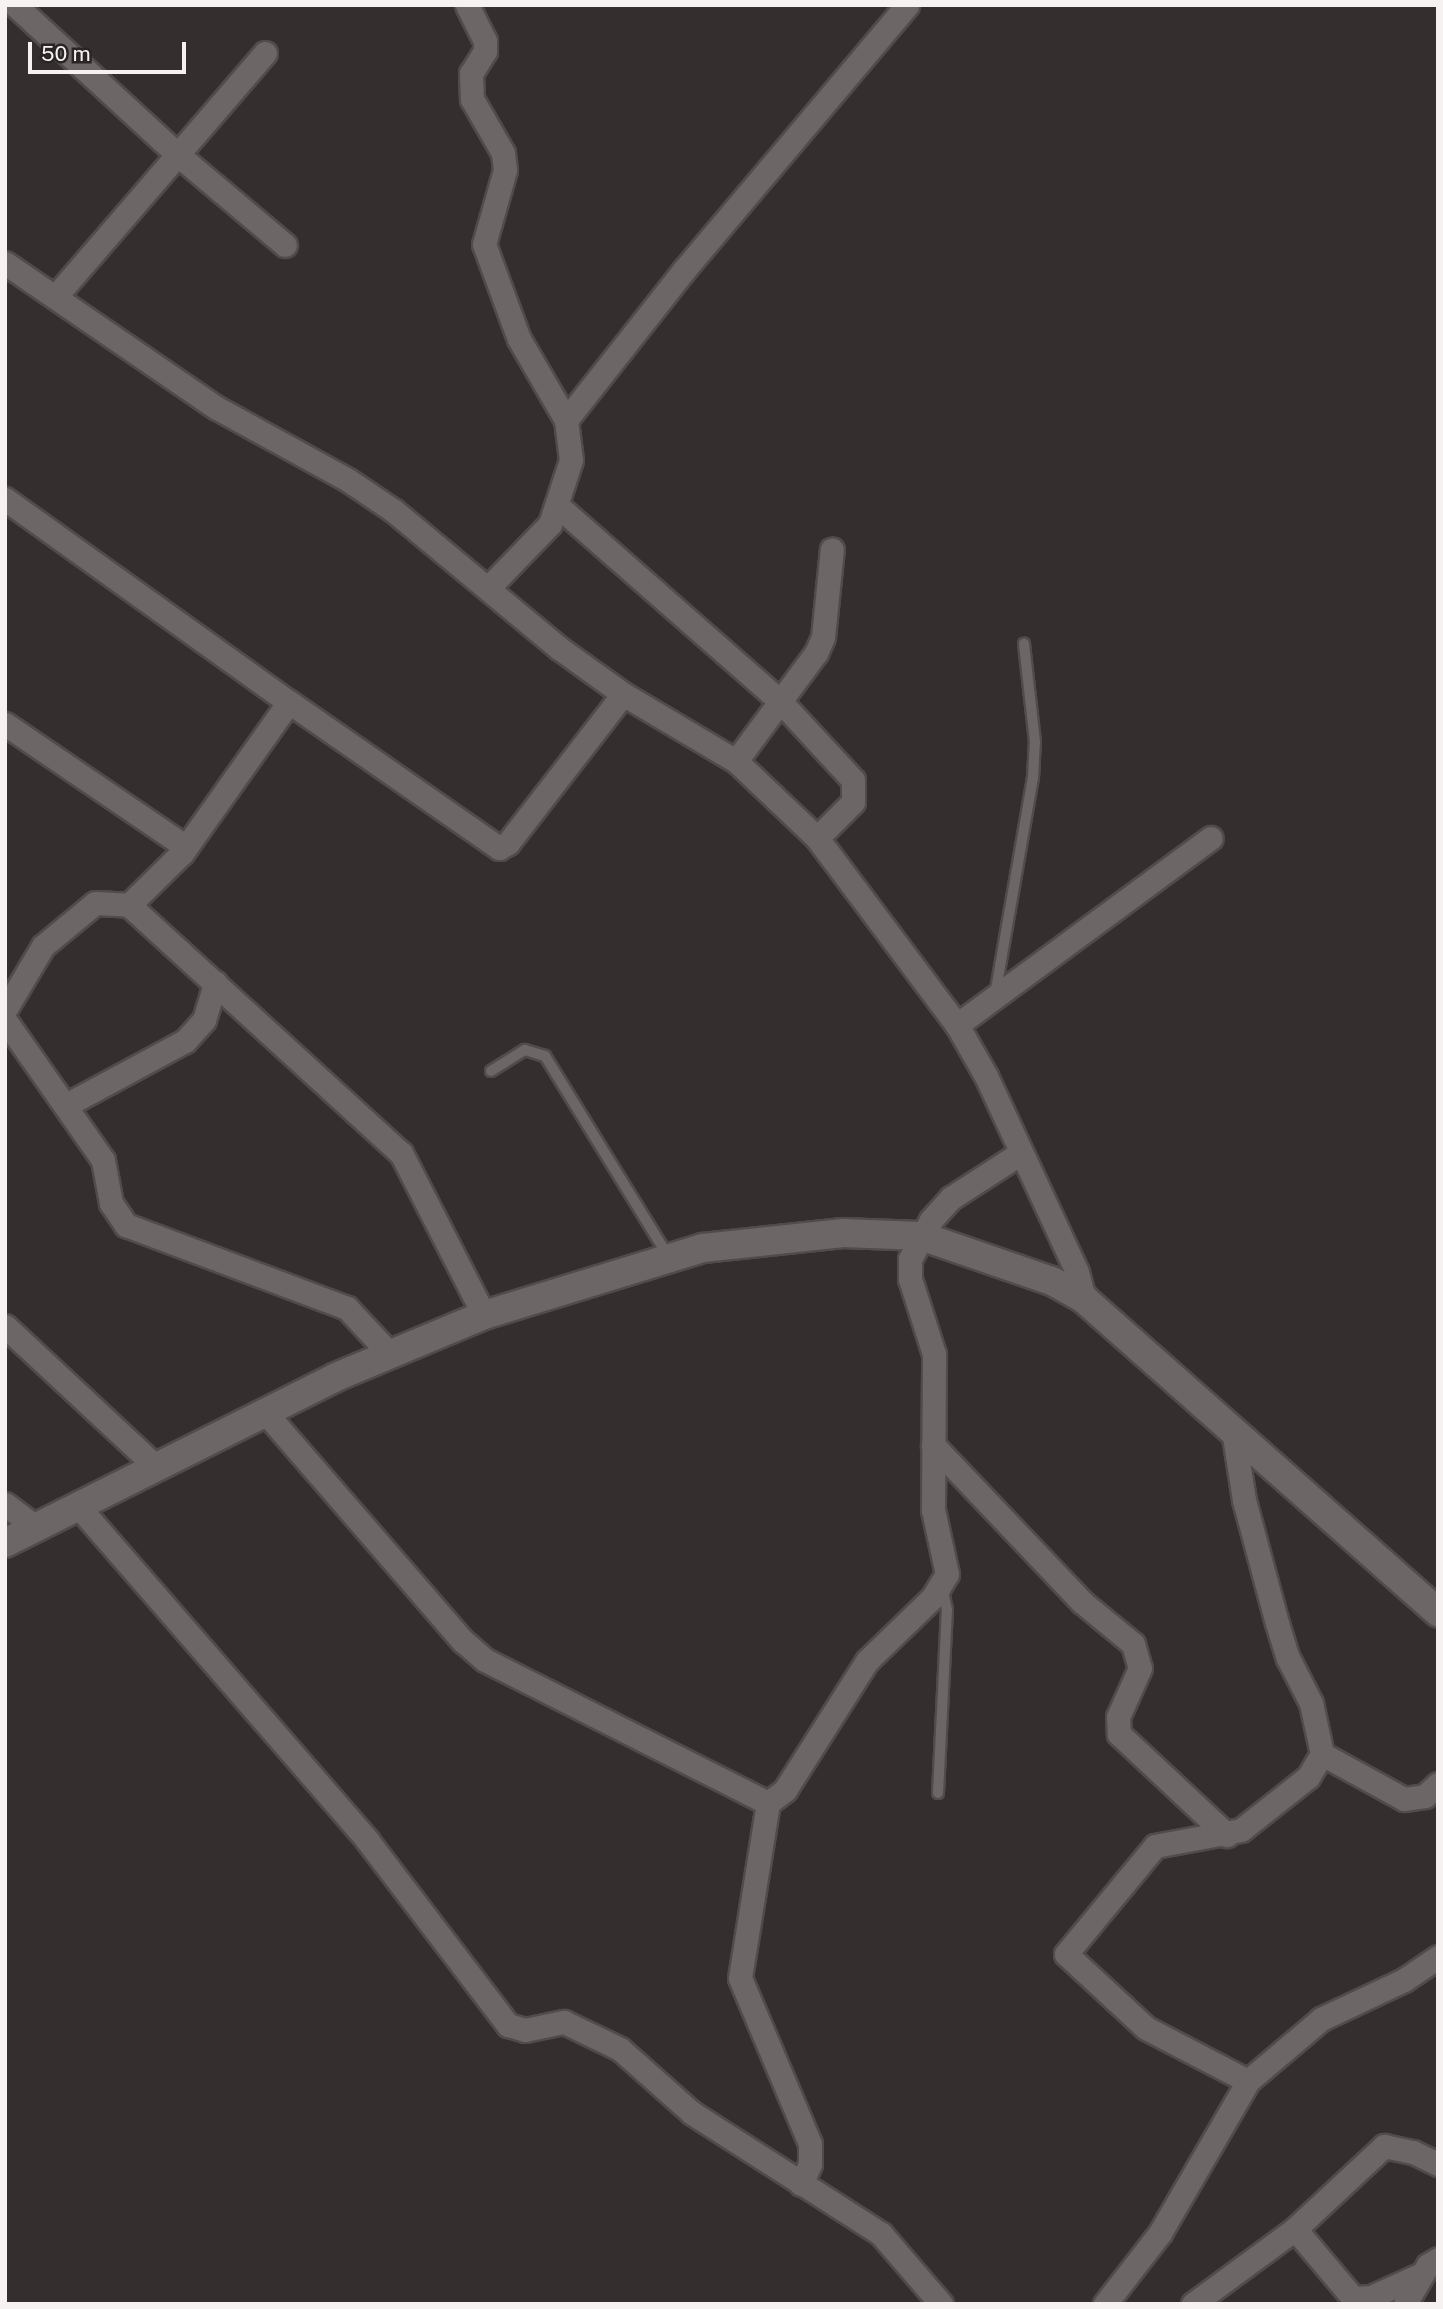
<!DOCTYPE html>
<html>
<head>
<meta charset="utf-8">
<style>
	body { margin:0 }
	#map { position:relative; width:1443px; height:2309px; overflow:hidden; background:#342f2e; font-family:"Public Sans",sans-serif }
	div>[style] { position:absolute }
	.roads { filter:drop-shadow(2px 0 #4f4c4b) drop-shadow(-2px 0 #4f4c4b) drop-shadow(0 2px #4f4c4b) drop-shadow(0 -2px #4f4c4b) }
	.service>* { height:10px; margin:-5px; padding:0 5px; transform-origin:5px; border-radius:5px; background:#6c6766 }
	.minor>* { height:23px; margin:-11.5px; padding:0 11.5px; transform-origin:11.5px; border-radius:11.5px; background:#6c6766 }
	.tertiary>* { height:28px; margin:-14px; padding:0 14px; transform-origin:14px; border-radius:14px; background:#6c6766 }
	span { translate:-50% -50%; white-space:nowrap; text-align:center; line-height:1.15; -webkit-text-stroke:5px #2a2525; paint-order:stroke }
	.frame { position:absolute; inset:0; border:7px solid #f5f2f1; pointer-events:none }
	.scale { position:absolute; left:28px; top:42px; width:158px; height:32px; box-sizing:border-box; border:4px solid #f5f2f1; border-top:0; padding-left:9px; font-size:21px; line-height:24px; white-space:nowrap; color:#f5f2f1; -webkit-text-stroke:5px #2a2525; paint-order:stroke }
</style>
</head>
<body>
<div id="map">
	<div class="roads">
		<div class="service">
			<i style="left:995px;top:995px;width:220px;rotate:-80.1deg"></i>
			<i style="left:1033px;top:778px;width:36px;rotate:-87deg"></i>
			<i style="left:1035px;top:742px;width:99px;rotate:-96.4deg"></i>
			<i style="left:491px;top:1071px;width:40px;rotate:-32deg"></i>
			<i style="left:525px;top:1050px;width:21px;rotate:17deg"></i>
			<i style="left:545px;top:1056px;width:235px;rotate:58.4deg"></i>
			<i style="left:938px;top:1793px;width:183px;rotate:-87.2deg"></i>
			<i style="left:947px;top:1610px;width:24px;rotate:-102deg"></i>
		</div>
		<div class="minor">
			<i style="left:15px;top:5px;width:220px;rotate:42.6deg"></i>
			<i style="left:177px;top:154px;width:141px;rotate:40.1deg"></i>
			<i style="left:467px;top:5px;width:40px;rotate:63.4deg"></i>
			<i style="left:485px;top:41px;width:10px;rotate:90deg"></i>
			<i style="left:485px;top:51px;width:26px;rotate:122deg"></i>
			<i style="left:471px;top:73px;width:26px;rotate:88deg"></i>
			<i style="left:472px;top:99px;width:62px;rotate:60.1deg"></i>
			<i style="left:503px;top:153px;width:17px;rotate:83deg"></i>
			<i style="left:505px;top:170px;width:77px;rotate:105.8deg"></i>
			<i style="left:484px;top:244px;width:101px;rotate:69.8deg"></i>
			<i style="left:519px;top:339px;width:94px;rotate:59.9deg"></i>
			<i style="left:566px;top:420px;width:40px;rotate:82.9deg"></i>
			<i style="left:571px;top:460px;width:67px;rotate:108.2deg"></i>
			<i style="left:550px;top:524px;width:88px;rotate:134.1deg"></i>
			<i style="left:5px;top:263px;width:257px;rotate:34.4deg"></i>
			<i style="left:217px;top:408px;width:149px;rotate:28.8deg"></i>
			<i style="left:348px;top:480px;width:55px;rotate:34deg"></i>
			<i style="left:394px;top:511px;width:214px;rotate:39.7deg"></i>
			<i style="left:559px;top:648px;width:79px;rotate:35.7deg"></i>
			<i style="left:623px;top:694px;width:131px;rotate:30.7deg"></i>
			<i style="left:736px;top:761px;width:112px;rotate:43.5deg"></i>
			<i style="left:817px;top:838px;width:234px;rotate:53.2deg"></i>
			<i style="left:957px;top:1025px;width:59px;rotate:60.4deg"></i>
			<i style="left:986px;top:1076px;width:216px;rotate:65.1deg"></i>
			<i style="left:1077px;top:1272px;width:28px;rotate:75deg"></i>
			<i style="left:55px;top:297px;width:322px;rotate:-49.3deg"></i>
			<i style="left:566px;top:420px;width:191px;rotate:-51.8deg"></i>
			<i style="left:684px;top:270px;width:346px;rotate:-49.9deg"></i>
			<i style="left:5px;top:499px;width:349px;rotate:35.6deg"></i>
			<i style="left:559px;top:507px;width:295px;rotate:41.3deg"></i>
			<i style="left:781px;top:702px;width:106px;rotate:47.3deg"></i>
			<i style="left:853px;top:780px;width:22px;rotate:90deg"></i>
			<i style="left:853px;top:802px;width:51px;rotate:135deg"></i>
			<i style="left:5px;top:724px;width:219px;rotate:34.2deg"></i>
			<i style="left:736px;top:761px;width:134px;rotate:-53.5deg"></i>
			<i style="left:816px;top:653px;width:17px;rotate:-66deg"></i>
			<i style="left:823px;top:637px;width:88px;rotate:-84.2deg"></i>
			<i style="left:129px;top:905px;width:368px;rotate:42.4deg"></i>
			<i style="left:401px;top:1153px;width:182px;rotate:62.9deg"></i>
			<i style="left:5px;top:1010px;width:74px;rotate:-59.3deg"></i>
			<i style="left:43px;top:946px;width:67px;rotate:-39.6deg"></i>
			<i style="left:95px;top:903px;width:34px;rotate:3deg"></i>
			<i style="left:129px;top:905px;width:74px;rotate:-44.5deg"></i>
			<i style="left:182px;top:853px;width:185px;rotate:-54.7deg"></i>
			<i style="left:289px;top:702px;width:256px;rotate:34.8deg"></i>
			<i style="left:499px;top:848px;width:10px;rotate:-29deg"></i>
			<i style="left:508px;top:843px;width:188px;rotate:-52.3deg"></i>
			<i style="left:5px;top:1020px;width:171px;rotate:55deg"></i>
			<i style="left:103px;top:1160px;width:44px;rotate:79.5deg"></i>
			<i style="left:111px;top:1203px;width:27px;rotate:56deg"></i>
			<i style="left:126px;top:1225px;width:236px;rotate:20.6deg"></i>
			<i style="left:347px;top:1308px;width:63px;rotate:46.9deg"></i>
			<i style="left:957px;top:1025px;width:315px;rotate:-36.4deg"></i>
			<i style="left:68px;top:1104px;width:133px;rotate:-28.3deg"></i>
			<i style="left:185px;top:1041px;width:28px;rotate:-48deg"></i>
			<i style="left:204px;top:1020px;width:39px;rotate:-73deg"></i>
			<i style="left:5px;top:1326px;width:207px;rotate:43deg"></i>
			<i style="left:265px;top:1412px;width:303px;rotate:49.2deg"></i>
			<i style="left:463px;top:1641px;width:29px;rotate:41deg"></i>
			<i style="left:485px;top:1660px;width:317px;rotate:26.8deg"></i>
			<i style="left:768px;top:1803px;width:21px;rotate:-37deg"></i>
			<i style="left:785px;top:1790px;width:153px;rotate:-57.6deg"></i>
			<i style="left:867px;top:1661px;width:92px;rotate:-44.1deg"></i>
			<i style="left:933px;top:1597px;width:27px;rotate:-59deg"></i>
			<i style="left:947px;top:1574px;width:66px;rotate:-102.3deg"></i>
			<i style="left:933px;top:1510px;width:156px;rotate:-89.6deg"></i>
			<i style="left:934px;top:1354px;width:79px;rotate:-107.7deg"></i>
			<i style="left:910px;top:1279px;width:20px;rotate:-90deg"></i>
			<i style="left:910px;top:1259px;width:44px;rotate:-61.7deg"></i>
			<i style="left:931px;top:1220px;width:30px;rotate:-48deg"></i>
			<i style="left:951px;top:1198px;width:81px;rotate:-32.9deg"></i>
			<i style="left:1234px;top:1436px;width:65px;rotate:81.1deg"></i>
			<i style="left:1244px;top:1500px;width:127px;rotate:75deg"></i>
			<i style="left:1277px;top:1623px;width:37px;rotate:73deg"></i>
			<i style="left:1288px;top:1658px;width:51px;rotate:62.9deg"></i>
			<i style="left:1311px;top:1703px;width:52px;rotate:77.8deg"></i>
			<i style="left:1322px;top:1754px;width:27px;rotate:121deg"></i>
			<i style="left:1308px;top:1777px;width:85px;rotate:141.7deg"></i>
			<i style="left:1241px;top:1830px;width:87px;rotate:169.5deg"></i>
			<i style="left:1155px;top:1846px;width:140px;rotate:129.5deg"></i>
			<i style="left:1066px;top:1954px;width:109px;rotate:42.8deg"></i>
			<i style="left:1146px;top:2028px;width:115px;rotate:27.5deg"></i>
			<i style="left:1248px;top:2081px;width:96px;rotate:-40.3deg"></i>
			<i style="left:1321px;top:2019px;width:92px;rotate:-25.2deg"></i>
			<i style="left:1404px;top:1980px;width:41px;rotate:-34.1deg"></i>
			<i style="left:933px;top:1445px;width:216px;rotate:46.5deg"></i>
			<i style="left:1082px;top:1602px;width:66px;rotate:39.5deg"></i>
			<i style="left:1133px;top:1644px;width:25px;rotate:74deg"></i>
			<i style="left:1140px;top:1668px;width:54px;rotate:114.2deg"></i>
			<i style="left:1118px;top:1717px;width:17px;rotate:87deg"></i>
			<i style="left:1119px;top:1734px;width:148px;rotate:43.1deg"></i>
			<i style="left:5px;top:1504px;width:39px;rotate:37deg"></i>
			<i style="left:78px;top:1506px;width:442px;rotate:49.1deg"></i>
			<i style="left:367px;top:1840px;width:233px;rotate:52.7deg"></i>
			<i style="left:508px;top:2025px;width:18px;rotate:16deg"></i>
			<i style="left:525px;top:2030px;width:40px;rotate:-12deg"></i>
			<i style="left:564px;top:2022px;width:62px;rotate:25.7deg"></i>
			<i style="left:620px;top:2049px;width:96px;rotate:41.6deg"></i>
			<i style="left:692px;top:2113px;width:224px;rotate:32.6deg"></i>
			<i style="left:881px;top:2234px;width:92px;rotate:49.4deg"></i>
			<i style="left:1322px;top:1754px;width:94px;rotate:28.8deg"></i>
			<i style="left:1404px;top:1799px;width:21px;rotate:-8deg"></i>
			<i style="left:1425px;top:1796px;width:18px;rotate:-43deg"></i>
			<i style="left:768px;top:1803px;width:177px;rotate:99.1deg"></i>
			<i style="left:740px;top:1978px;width:180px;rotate:67.1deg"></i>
			<i style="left:810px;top:2144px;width:20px;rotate:90deg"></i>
			<i style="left:810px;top:2164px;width:22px;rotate:114deg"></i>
			<i style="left:1295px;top:2229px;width:90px;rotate:50deg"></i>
			<i style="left:1353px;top:2298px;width:18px;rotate:-3deg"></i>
			<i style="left:1371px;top:2297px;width:56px;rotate:-24.3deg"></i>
			<i style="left:1105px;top:2304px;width:90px;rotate:-52.2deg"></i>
			<i style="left:1160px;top:2233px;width:176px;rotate:-59.9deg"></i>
			<i style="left:1193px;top:2304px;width:127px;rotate:-36.3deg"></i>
			<i style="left:1295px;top:2229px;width:122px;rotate:-43deg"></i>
			<i style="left:1384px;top:2146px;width:30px;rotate:12deg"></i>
			<i style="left:1413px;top:2152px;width:28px;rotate:26deg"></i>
			<i style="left:1405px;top:2304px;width:45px;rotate:-59.5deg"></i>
			<i style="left:1428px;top:2265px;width:12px;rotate:-31deg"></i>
		</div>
		<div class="tertiary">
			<i style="left:5px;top:1543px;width:370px;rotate:-26.6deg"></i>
			<i style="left:336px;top:1377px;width:160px;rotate:-22.7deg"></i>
			<i style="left:484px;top:1315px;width:229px;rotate:-17deg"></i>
			<i style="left:703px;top:1248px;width:141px;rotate:-6.1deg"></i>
			<i style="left:843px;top:1233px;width:78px;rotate:2.2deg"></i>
			<i style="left:921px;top:1236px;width:139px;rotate:19deg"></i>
			<i style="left:1052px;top:1281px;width:37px;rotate:29deg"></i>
			<i style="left:1084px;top:1299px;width:473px;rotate:41.5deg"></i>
		</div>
	</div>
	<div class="frame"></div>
	<div class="scale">50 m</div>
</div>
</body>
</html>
